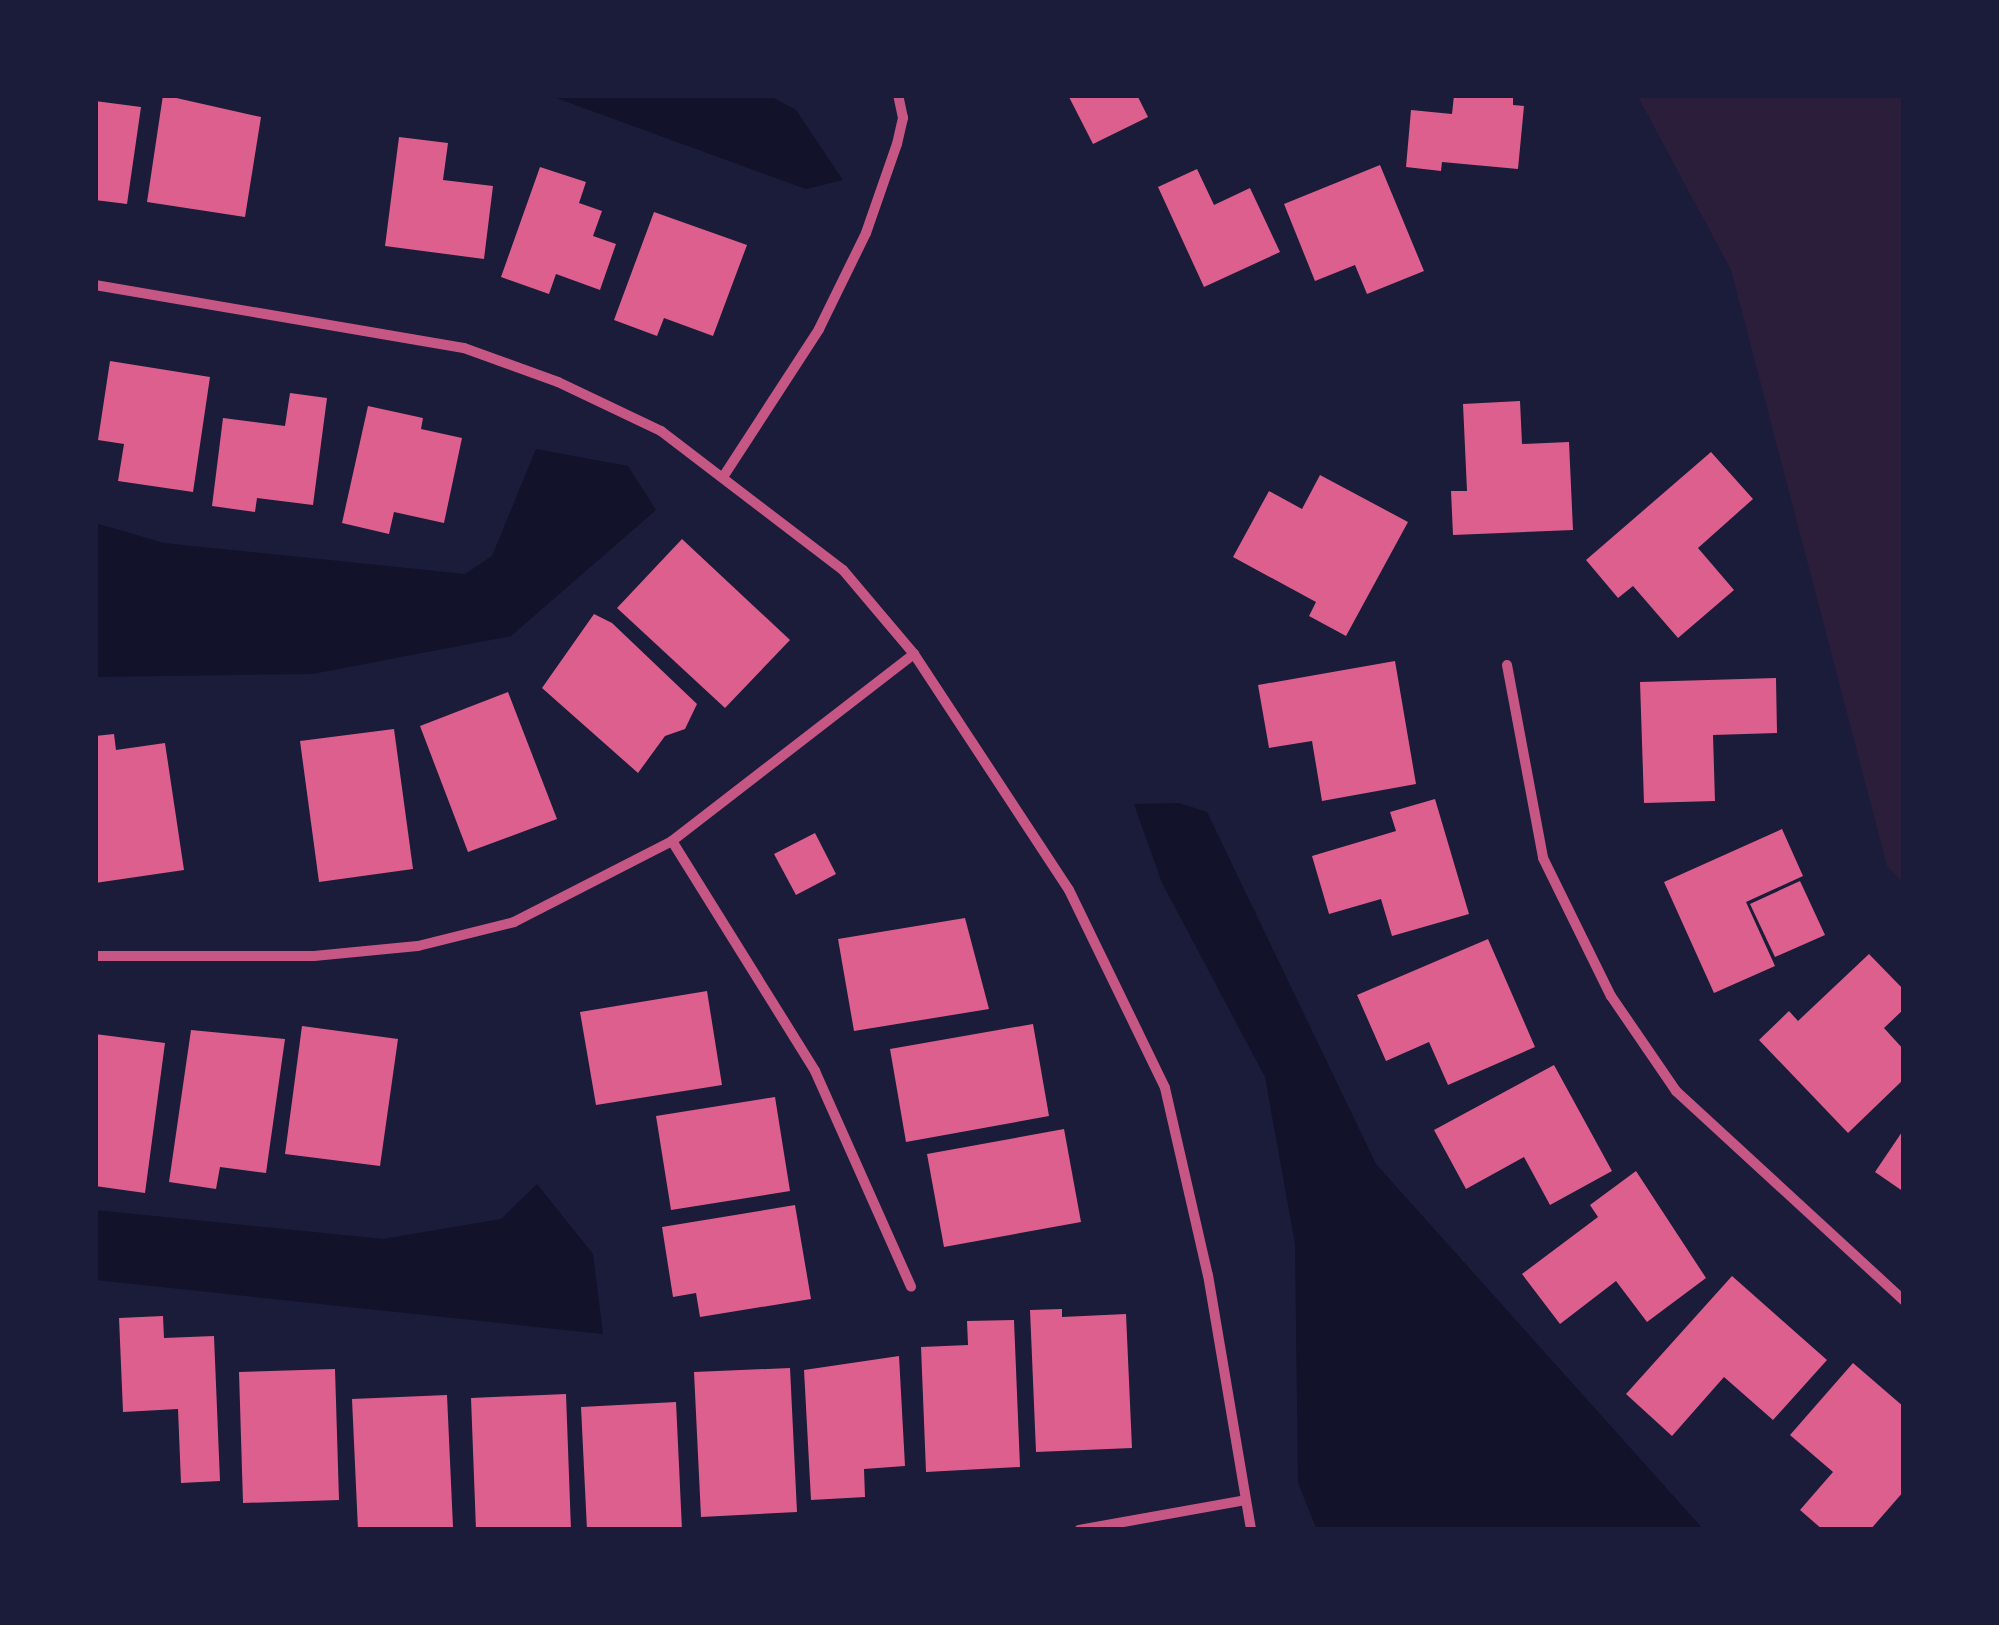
<!DOCTYPE html>
<html>
<head>
<meta charset="utf-8">
<style>
	body { margin:0 }
	#map { position:relative; width:1999px; height:1625px; overflow:hidden; background:#1b1b3a; font-family:"Space Grotesk",sans-serif }
	div>[style] { position:absolute }
	.green>* { inset:0; background:#2a1e3b }
	.water>* { inset:0; background:#12122b }
	.building>* { inset:0; background:#dd5f8e }
	.minor>* { height:10px; margin:-5px; padding:0 5px; transform-origin:5px; border-radius:5px; background:#c65784 }
	span { translate:-50% -50%; white-space:nowrap; text-align:center; line-height:1.15; -webkit-text-stroke:8px #1b1b3a; paint-order:stroke }
	.frame { position:absolute; inset:0; border:98px solid #1b1b3a; pointer-events:none }
</style>
</head>
<body>
<div id="map">
	<div class="green">
		<i style="clip-path:polygon(1637px 95px,1904px 95px,1904px 884px,1887px 866px,1731px 270px)"></i>
	</div>
	<div class="water">
		<i style="clip-path:polygon(548px 95px,768px 95px,796px 110px,843px 180px,806px 189px)"></i>
		<i style="clip-path:polygon(536px 449px,628px 466px,656px 510px,511px 636px,312px 674px,95px 677px,95px 523px,164px 543px,465px 574px,492px 556px)"></i>
		<i style="clip-path:polygon(1179px 803px,1207px 812px,1376px 1164px,1704px 1530px,1317px 1530px,1298px 1483px,1295px 1244px,1265px 1077px,1162px 883px,1134px 804px)"></i>
		<i style="clip-path:polygon(537px 1184px,593px 1254px,603px 1334px,95px 1280px,95px 1210px,383px 1239px,501px 1219px)"></i>
	</div>
	<div class="building">
		<i style="clip-path:polygon(163px 95px,261px 117px,245px 217px,147px 202px)"></i>
		<i style="clip-path:polygon(1068px 95px,1137px 95px,1148px 117px,1093px 144px)"></i>
		<i style="clip-path:polygon(1454px 95px,1513px 95px,1513px 105px,1524px 106px,1518px 169px,1442px 162px,1441px 171px,1406px 167px,1411px 110px,1452px 114px)"></i>
		<i style="clip-path:polygon(95px 101px,141px 107px,127px 204px,95px 200px)"></i>
		<i style="clip-path:polygon(399px 137px,448px 143px,443px 180px,493px 186px,484px 259px,385px 246px)"></i>
		<i style="clip-path:polygon(1380px 165px,1424px 271px,1367px 294px,1355px 265px,1315px 281px,1284px 204px)"></i>
		<i style="clip-path:polygon(540px 167px,586px 182px,579px 203px,602px 211px,593px 236px,616px 244px,600px 290px,556px 274px,549px 294px,501px 277px)"></i>
		<i style="clip-path:polygon(1197px 169px,1214px 205px,1250px 188px,1280px 252px,1204px 287px,1158px 187px)"></i>
		<i style="clip-path:polygon(654px 212px,747px 245px,713px 336px,664px 318px,657px 336px,614px 320px)"></i>
		<i style="clip-path:polygon(110px 361px,210px 377px,193px 492px,118px 481px,124px 444px,98px 440px)"></i>
		<i style="clip-path:polygon(290px 393px,327px 398px,313px 505px,257px 498px,255px 512px,212px 506px,223px 418px,285px 426px)"></i>
		<i style="clip-path:polygon(1520px 401px,1522px 444px,1569px 442px,1573px 530px,1453px 535px,1451px 491px,1467px 491px,1463px 404px)"></i>
		<i style="clip-path:polygon(368px 406px,423px 418px,421px 429px,462px 438px,444px 523px,394px 512px,389px 534px,342px 523px)"></i>
		<i style="clip-path:polygon(1711px 452px,1753px 499px,1698px 548px,1734px 590px,1678px 638px,1633px 586px,1618px 598px,1586px 560px)"></i>
		<i style="clip-path:polygon(1320px 475px,1408px 522px,1346px 636px,1309px 616px,1316px 602px,1233px 557px,1269px 491px,1302px 509px)"></i>
		<i style="clip-path:polygon(682px 539px,790px 640px,725px 708px,617px 608px)"></i>
		<i style="clip-path:polygon(594px 614px,612px 623px,697px 704px,685px 729px,665px 736px,638px 773px,542px 688px)"></i>
		<i style="clip-path:polygon(1395px 661px,1416px 784px,1322px 801px,1312px 741px,1269px 748px,1258px 685px)"></i>
		<i style="clip-path:polygon(1776px 678px,1777px 733px,1713px 735px,1715px 801px,1644px 803px,1640px 682px)"></i>
		<i style="clip-path:polygon(508px 692px,557px 819px,468px 852px,420px 726px)"></i>
		<i style="clip-path:polygon(394px 729px,413px 869px,319px 882px,300px 741px)"></i>
		<i style="clip-path:polygon(114px 734px,116px 750px,165px 743px,184px 870px,95px 883px,95px 736px)"></i>
		<i style="clip-path:polygon(1435px 799px,1469px 914px,1392px 936px,1381px 899px,1329px 914px,1312px 856px,1396px 831px,1390px 812px)"></i>
		<i style="clip-path:polygon(1782px 829px,1803px 876px,1746px 902px,1775px 966px,1714px 993px,1664px 882px)"></i>
		<i style="clip-path:polygon(815px 833px,836px 874px,796px 895px,774px 854px)"></i>
		<i style="clip-path:polygon(1800px 881px,1825px 935px,1775px 957px,1750px 904px)"></i>
		<i style="clip-path:polygon(965px 918px,989px 1009px,854px 1031px,838px 939px)"></i>
		<i style="clip-path:polygon(1488px 939px,1535px 1047px,1448px 1085px,1429px 1042px,1386px 1061px,1357px 995px)"></i>
		<i style="clip-path:polygon(1869px 954px,1904px 990px,1904px 1009px,1884px 1028px,1904px 1050px,1904px 1079px,1848px 1133px,1759px 1040px,1789px 1011px,1798px 1021px)"></i>
		<i style="clip-path:polygon(707px 991px,722px 1085px,596px 1105px,580px 1012px)"></i>
		<i style="clip-path:polygon(1033px 1024px,1049px 1116px,906px 1142px,890px 1049px)"></i>
		<i style="clip-path:polygon(302px 1026px,398px 1039px,380px 1166px,285px 1154px)"></i>
		<i style="clip-path:polygon(191px 1030px,285px 1039px,266px 1173px,220px 1167px,216px 1189px,169px 1182px)"></i>
		<i style="clip-path:polygon(95px 1034px,165px 1043px,145px 1193px,95px 1186px)"></i>
		<i style="clip-path:polygon(1554px 1065px,1612px 1171px,1550px 1205px,1524px 1157px,1466px 1189px,1434px 1130px)"></i>
		<i style="clip-path:polygon(775px 1097px,790px 1191px,671px 1210px,656px 1116px)"></i>
		<i style="clip-path:polygon(1064px 1129px,1081px 1222px,944px 1247px,927px 1154px)"></i>
		<i style="clip-path:polygon(1904px 1129px,1904px 1192px,1875px 1172px)"></i>
		<i style="clip-path:polygon(1636px 1171px,1706px 1278px,1647px 1322px,1616px 1281px,1560px 1324px,1522px 1274px,1598px 1217px,1590px 1205px)"></i>
		<i style="clip-path:polygon(795px 1205px,811px 1299px,700px 1317px,696px 1293px,673px 1297px,662px 1227px)"></i>
		<i style="clip-path:polygon(1732px 1276px,1827px 1360px,1773px 1420px,1724px 1377px,1672px 1436px,1626px 1394px)"></i>
		<i style="clip-path:polygon(1062px 1309px,1062px 1317px,1126px 1314px,1132px 1448px,1036px 1452px,1030px 1310px)"></i>
		<i style="clip-path:polygon(163px 1316px,164px 1338px,214px 1336px,220px 1481px,181px 1483px,178px 1409px,123px 1412px,119px 1318px)"></i>
		<i style="clip-path:polygon(1014px 1320px,1020px 1467px,926px 1472px,921px 1347px,968px 1345px,967px 1321px)"></i>
		<i style="clip-path:polygon(899px 1356px,905px 1466px,864px 1469px,865px 1497px,811px 1500px,804px 1370px)"></i>
		<i style="clip-path:polygon(1853px 1363px,1904px 1407px,1904px 1491px,1870px 1530px,1823px 1530px,1800px 1510px,1833px 1472px,1790px 1435px)"></i>
		<i style="clip-path:polygon(790px 1368px,797px 1512px,701px 1517px,694px 1372px)"></i>
		<i style="clip-path:polygon(335px 1369px,339px 1500px,243px 1503px,239px 1372px)"></i>
		<i style="clip-path:polygon(566px 1394px,571px 1530px,476px 1530px,471px 1398px)"></i>
		<i style="clip-path:polygon(447px 1395px,453px 1527px,358px 1530px,352px 1399px)"></i>
		<i style="clip-path:polygon(676px 1402px,682px 1530px,587px 1530px,581px 1407px)"></i>
	</div>
	<div class="minor">
		<i style="left:95px;top:285px;width:374px;rotate:9.7deg"></i>
		<i style="left:464px;top:348px;width:100px;rotate:19.9deg"></i>
		<i style="left:558px;top:382px;width:114px;rotate:25.4deg"></i>
		<i style="left:661px;top:431px;width:229px;rotate:37.4deg"></i>
		<i style="left:843px;top:570px;width:110px;rotate:49.8deg"></i>
		<i style="left:914px;top:654px;width:282px;rotate:56.7deg"></i>
		<i style="left:1069px;top:890px;width:220px;rotate:64.1deg"></i>
		<i style="left:1165px;top:1088px;width:192px;rotate:77.1deg"></i>
		<i style="left:1208px;top:1275px;width:259px;rotate:80.4deg"></i>
		<i style="left:725px;top:474px;width:173px;rotate:-57deg"></i>
		<i style="left:819px;top:329px;width:107px;rotate:-63.9deg"></i>
		<i style="left:866px;top:233px;width:94px;rotate:-70.8deg"></i>
		<i style="left:897px;top:144px;width:27px;rotate:-77deg"></i>
		<i style="left:903px;top:118px;width:24px;rotate:-102deg"></i>
		<i style="left:1507px;top:665px;width:196px;rotate:79.4deg"></i>
		<i style="left:1543px;top:858px;width:154px;rotate:63.8deg"></i>
		<i style="left:1611px;top:996px;width:115px;rotate:55.6deg"></i>
		<i style="left:1676px;top:1091px;width:310px;rotate:42.6deg"></i>
		<i style="left:672px;top:841px;width:271px;rotate:58.1deg"></i>
		<i style="left:815px;top:1071px;width:236px;rotate:66deg"></i>
		<i style="left:95px;top:956px;width:219px"></i>
		<i style="left:314px;top:956px;width:104px;rotate:-5.5deg"></i>
		<i style="left:418px;top:946px;width:99px;rotate:-14deg"></i>
		<i style="left:514px;top:922px;width:178px;rotate:-27.1deg"></i>
		<i style="left:672px;top:841px;width:306px;rotate:-37.7deg"></i>
		<i style="left:1079px;top:1530px;width:169px;rotate:-10.2deg"></i>
	</div>
	<div class="frame"></div>
</div>
</body>
</html>
